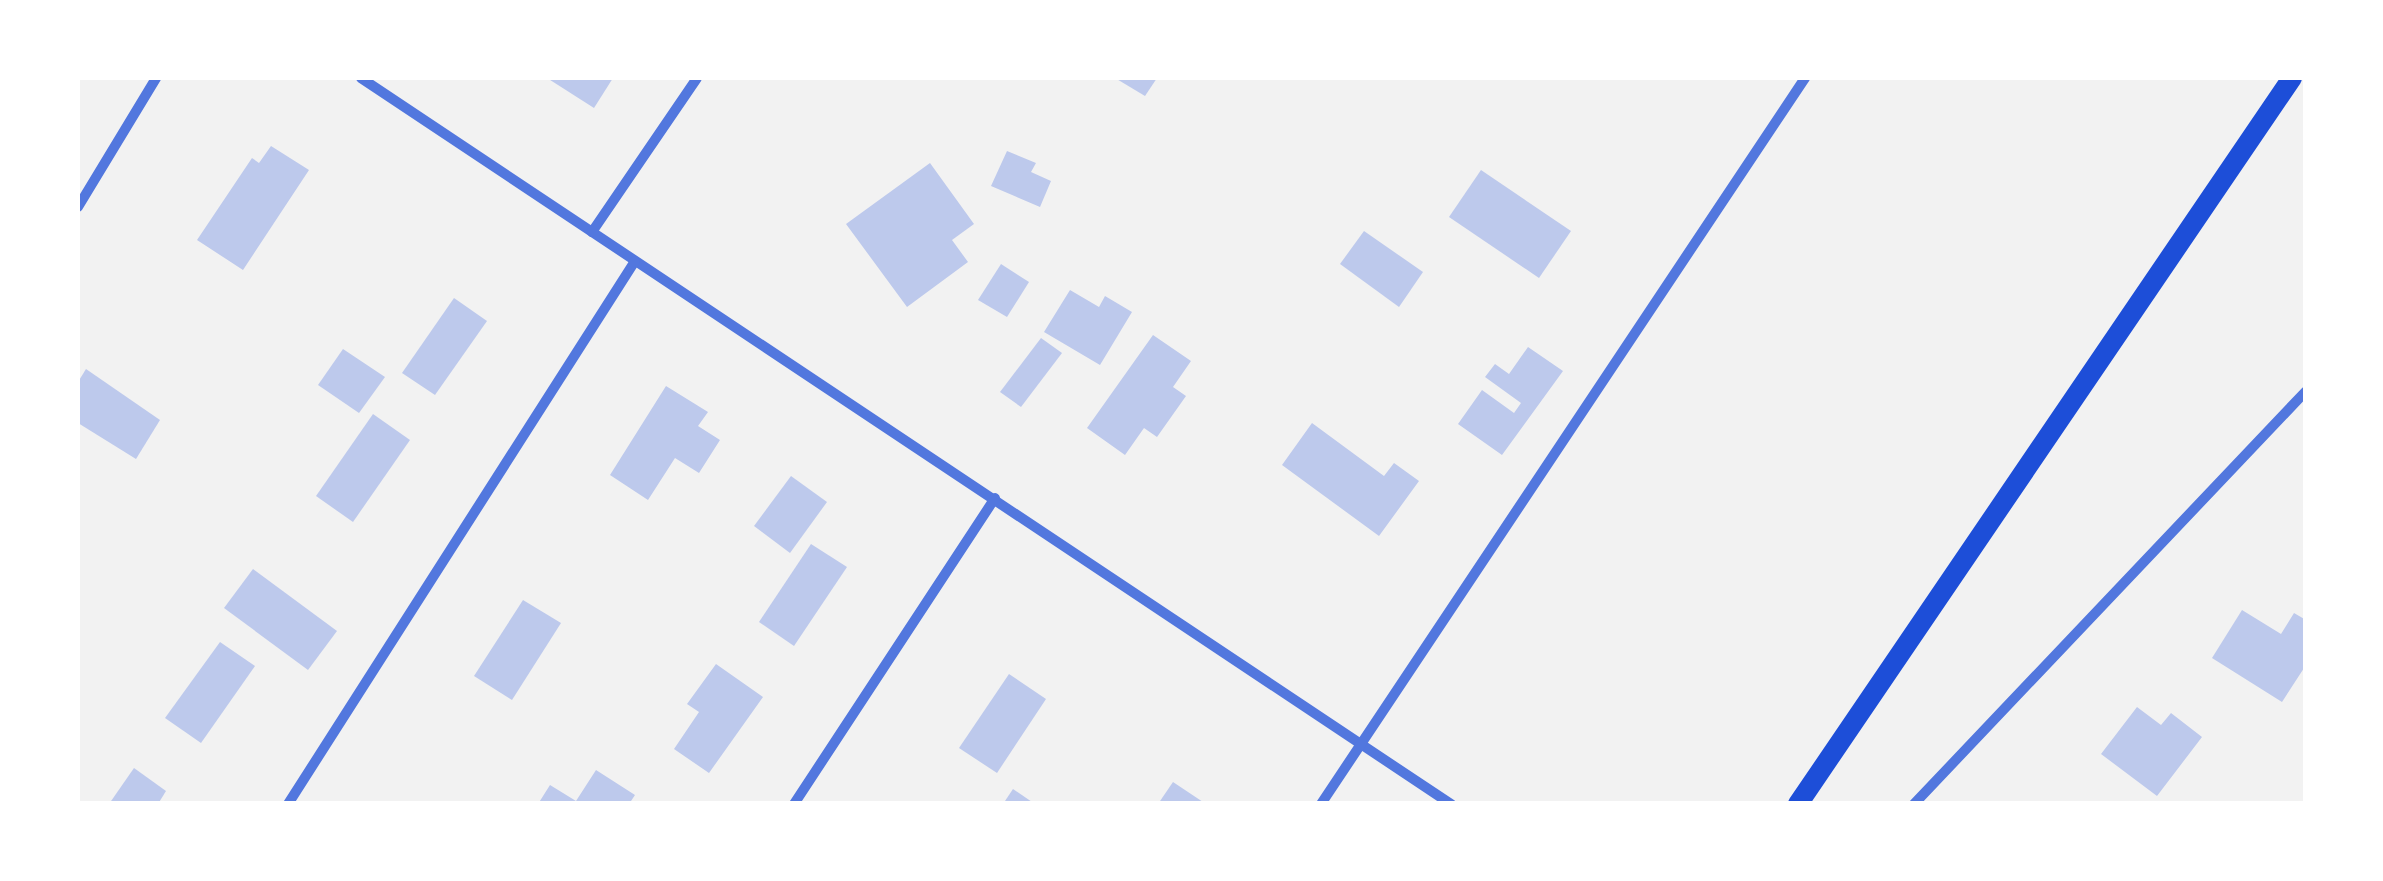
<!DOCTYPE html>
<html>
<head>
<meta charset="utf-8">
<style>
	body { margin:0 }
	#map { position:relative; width:2383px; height:881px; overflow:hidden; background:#f2f2f2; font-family:Raleway,sans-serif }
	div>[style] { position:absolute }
	.building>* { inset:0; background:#bdc9ec }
	.minor>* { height:10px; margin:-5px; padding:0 5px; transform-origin:5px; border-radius:5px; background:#5277de }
	.secondary>* { height:20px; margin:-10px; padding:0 10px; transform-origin:10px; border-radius:10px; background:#1d4ed8 }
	span { translate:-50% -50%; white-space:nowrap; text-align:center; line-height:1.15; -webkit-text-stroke:10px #fff; paint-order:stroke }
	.frame { position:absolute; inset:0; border:80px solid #fff; pointer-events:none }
</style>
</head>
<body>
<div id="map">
	<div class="building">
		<i style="clip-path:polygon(547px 78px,613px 78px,594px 108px)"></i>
		<i style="clip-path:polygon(1115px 78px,1157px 78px,1145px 96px)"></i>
		<i style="clip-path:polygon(271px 146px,309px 170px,243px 270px,197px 240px,252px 158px,259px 163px)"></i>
		<i style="clip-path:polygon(1007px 151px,1036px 163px,1031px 172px,1051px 181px,1040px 207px,991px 186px)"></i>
		<i style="clip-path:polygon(930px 163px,974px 224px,952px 240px,968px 262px,907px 307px,846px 224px)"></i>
		<i style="clip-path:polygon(1481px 170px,1571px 231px,1539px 278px,1449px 217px)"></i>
		<i style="clip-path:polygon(1364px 231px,1423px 272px,1399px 307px,1340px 264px)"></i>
		<i style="clip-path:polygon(1001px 264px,1029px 282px,1007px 317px,978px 300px)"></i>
		<i style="clip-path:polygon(1070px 290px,1099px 307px,1105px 296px,1132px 312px,1100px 365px,1044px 332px)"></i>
		<i style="clip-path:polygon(454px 298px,487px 321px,435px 395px,402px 373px)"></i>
		<i style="clip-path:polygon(1153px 335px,1191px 361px,1173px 387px,1186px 396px,1157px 437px,1144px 428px,1125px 455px,1087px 428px)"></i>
		<i style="clip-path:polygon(1041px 338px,1062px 353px,1021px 407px,1000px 392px)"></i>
		<i style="clip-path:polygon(1528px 347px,1563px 371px,1502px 455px,1458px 424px,1482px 390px,1514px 413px,1521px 403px,1485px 377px,1495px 364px,1509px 374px)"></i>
		<i style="clip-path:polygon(343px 349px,385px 377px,359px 413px,318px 385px)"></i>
		<i style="clip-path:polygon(86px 369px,160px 420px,136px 459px,78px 423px,78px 382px)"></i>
		<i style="clip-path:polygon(666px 386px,708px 412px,698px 426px,720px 440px,699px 473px,675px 458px,648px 500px,610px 475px)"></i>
		<i style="clip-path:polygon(373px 414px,410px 440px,353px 522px,316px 496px)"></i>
		<i style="clip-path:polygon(1312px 423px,1384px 476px,1394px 463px,1419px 481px,1379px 536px,1282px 465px)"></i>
		<i style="clip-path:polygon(791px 476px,827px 502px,790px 553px,754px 526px)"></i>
		<i style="clip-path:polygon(811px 544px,847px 567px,794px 646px,759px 622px)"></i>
		<i style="clip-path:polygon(253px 569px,337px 631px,308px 670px,224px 608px)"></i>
		<i style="clip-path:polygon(523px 600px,561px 623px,512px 700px,474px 676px)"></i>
		<i style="clip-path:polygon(2242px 610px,2281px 634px,2294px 613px,2306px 620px,2306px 665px,2282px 702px,2212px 658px)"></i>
		<i style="clip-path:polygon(220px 642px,255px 666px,201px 743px,165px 718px)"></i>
		<i style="clip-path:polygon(716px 664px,763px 697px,709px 773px,674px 749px,699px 712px,687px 704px)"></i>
		<i style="clip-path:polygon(1009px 674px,1046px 699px,997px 773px,959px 748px)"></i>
		<i style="clip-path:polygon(2137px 707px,2161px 725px,2171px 713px,2202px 737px,2157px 796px,2101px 754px)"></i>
		<i style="clip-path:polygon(134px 768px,166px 791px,158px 804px,109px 804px)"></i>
		<i style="clip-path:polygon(596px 770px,635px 795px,629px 804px,538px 804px,550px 785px,576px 801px)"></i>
		<i style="clip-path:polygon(1173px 782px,1206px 804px,1158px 804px)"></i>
		<i style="clip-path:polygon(1013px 789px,1035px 804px,1003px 804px)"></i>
	</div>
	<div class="minor">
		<i style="left:361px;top:78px;width:1310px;rotate:33.67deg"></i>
		<i style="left:78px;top:207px;width:151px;rotate:-58.8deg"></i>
		<i style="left:592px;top:232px;width:186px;rotate:-55.7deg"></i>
		<i style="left:288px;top:804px;width:644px;rotate:-57.42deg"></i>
		<i style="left:794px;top:804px;width:366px;rotate:-56.7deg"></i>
		<i style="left:1321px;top:804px;width:873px;rotate:-56.31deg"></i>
		<i style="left:1914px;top:804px;width:569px;rotate:-46.49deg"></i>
	</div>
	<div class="secondary">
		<i style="left:1798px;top:804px;width:878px;rotate:-55.77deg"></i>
	</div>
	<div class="frame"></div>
</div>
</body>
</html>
